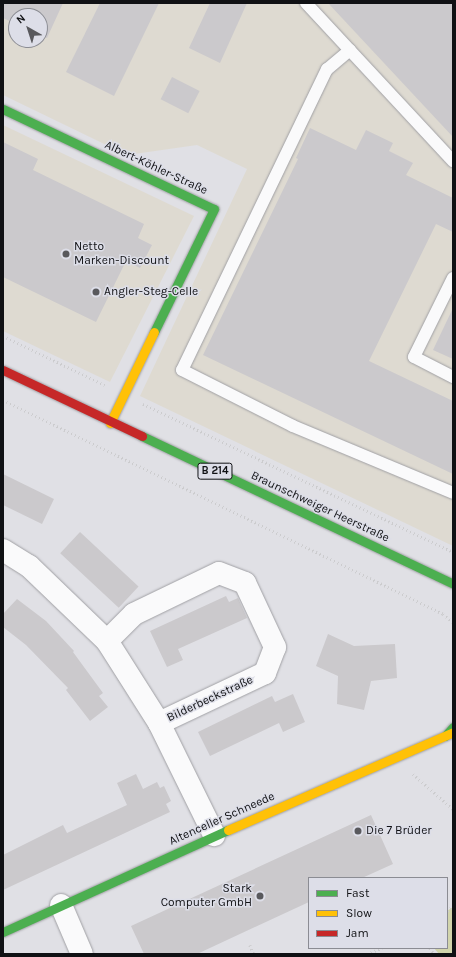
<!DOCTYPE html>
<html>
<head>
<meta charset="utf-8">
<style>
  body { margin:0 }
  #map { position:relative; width:456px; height:957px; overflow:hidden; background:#e0e0e5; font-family:Karla,sans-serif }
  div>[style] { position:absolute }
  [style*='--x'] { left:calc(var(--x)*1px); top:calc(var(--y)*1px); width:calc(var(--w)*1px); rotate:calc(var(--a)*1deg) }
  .industrial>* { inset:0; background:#dedad1 }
  .green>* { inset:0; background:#d1d4ac }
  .building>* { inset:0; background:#cbc9cc; transform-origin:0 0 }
  .path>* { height:2.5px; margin-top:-1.25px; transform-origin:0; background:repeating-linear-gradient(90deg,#ccccce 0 1px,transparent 0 4px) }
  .roads { filter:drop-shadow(0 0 1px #a0a0a4) drop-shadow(0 0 1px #a0a0a4) }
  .lane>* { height:12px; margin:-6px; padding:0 6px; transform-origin:6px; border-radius:6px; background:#fafafb }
  .street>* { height:22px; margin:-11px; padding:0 11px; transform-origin:11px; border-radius:11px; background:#fafafb }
  .fast>* { height:9px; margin:-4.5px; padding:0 4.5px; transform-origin:4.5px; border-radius:4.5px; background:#4caf50 }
  .slow>* { height:9px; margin:-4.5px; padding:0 4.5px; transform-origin:4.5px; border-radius:4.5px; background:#ffc107 }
  .jam>* { height:9px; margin:-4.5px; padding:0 4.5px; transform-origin:4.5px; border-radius:4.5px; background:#c62828 }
  .dots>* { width:11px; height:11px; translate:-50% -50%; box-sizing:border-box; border:2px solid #dddee8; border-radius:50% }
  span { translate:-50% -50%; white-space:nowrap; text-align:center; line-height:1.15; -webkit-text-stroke:3px #dddee8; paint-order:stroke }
  .shield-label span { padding:1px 3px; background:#dddee8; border:1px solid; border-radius:3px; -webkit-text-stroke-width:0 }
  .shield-label { font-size:11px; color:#101114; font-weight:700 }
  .street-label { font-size:12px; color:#101114 }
  .poi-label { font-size:12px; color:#101114 }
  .left { translate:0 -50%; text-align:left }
  .right { translate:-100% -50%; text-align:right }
  .frame { position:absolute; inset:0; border:4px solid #101114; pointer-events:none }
  .legend { position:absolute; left:308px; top:877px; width:140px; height:72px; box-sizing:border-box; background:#dddee8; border:1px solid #8b8c93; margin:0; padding:5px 7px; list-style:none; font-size:12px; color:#101114 }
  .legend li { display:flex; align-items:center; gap:8px; height:20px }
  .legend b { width:20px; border:1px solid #8b8c93 }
  .north { position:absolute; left:8px; top:8px; width:40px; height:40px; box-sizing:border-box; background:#dddee8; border:1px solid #8b8c93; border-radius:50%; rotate:321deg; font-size:11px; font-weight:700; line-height:16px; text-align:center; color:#101114 }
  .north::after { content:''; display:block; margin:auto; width:14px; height:18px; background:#59595d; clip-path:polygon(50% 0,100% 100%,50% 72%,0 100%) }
</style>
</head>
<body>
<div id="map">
  <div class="industrial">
    <i style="clip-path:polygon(evenodd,3px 3px,453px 3px,453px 546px,140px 396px,247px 169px,197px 145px,127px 155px,3px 95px,3px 3px,16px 16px,40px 16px,40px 40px,16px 40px,16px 16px)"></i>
    <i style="clip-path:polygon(3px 125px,194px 216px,110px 382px,3px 331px)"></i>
  </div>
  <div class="green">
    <i style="clip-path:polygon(453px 907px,453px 954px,439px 954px,434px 948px,447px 948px,447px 911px)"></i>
  </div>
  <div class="building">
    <i style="clip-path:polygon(3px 3px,63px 3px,47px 38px,40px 35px,40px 16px,16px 16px,16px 24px,3px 18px)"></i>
    <i style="clip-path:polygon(100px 3px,159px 3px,114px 96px,66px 72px)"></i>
    <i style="clip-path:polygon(210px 3px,247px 3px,220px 63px,189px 48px)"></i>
    <i style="clip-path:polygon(328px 3px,453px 3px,453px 137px)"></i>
    <i style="left:172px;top:77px;width:31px;height:25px;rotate:27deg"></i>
    <i style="clip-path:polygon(310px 128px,356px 150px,366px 130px,393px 143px,389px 151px,413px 163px,406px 175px,453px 198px,453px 232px,436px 224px,369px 361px,453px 401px,453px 474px,203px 355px,298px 159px,296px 158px)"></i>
    <i style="clip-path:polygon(3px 142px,38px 159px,33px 170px,144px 224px,138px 238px,152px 245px,140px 268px,126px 261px,96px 322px,3px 277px)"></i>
    <i style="clip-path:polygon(453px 308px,453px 359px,433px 350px)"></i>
    <i style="clip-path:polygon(3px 474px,54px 499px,42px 524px,3px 505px)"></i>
    <i style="left:80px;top:532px;width:80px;height:29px;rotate:43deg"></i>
    <i style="clip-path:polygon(226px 596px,229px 602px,238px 598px,247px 618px,178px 649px,183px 660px,167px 667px,150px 631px)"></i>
    <i style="clip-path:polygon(17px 599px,46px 621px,74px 651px,73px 652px,103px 693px,99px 696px,108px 707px,90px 721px,66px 690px,68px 688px,26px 645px,3px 627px,3px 614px)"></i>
    <i style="clip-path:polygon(328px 634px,354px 646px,395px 644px,397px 678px,371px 681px,364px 710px,337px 704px,338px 676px,316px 666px)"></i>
    <i style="clip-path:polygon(293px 694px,305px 722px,283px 732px,279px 723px,210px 756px,198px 732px,272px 696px,275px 702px)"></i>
    <i style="clip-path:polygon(136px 774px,143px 789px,157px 782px,160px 788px,164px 786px,171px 801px,166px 804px,170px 812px,3px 890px,3px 855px,63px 825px,67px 833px,127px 805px,117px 783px)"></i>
    <i style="clip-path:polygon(371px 815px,393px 864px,362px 878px,309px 878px,309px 902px,197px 954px,144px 954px,131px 926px)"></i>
  </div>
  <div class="path">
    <i style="--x:3;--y:336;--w:113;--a:25.7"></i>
    <i style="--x:3;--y:400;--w:489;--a:25.9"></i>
    <i style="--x:443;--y:614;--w:13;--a:39"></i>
    <i style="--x:143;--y:404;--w:344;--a:25.5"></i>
    <i style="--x:413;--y:774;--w:53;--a:41.2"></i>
    <i style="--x:447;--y:911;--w:8;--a:-40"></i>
    <i style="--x:250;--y:945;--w:10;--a:66"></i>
    <i style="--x:430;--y:948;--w:7;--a:56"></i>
    <i style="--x:367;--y:954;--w:16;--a:-22"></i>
  </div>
  <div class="roads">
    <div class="lane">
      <i style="--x:306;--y:3;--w:216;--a:47.1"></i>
      <i style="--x:350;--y:50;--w:30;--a:140"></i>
      <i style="--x:327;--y:69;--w:334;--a:115.7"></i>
      <i style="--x:182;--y:370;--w:124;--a:26.8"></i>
      <i style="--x:293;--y:426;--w:173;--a:22.7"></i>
      <i style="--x:453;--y:278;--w:88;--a:116.3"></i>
      <i style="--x:414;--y:357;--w:44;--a:27.1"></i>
    </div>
    <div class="street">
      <i style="--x:3;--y:550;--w:31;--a:32"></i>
      <i style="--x:29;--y:566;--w:108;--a:43.9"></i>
      <i style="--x:107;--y:641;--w:97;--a:57.6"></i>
      <i style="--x:159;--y:723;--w:125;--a:63.8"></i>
      <i style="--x:107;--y:641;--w:38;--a:-45"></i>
      <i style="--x:134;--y:614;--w:94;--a:-25.8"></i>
      <i style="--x:219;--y:573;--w:28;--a:21"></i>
      <i style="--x:245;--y:583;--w:71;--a:64.9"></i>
      <i style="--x:275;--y:647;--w:28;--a:111"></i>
      <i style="--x:265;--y:673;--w:117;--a:154.7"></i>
      <i style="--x:61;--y:905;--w:53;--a:66.8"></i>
    </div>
    <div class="fast">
      <i style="--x:3;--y:109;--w:233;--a:25.4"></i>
      <i style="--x:214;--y:209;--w:137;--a:116"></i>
      <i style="--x:142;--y:436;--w:344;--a:25.4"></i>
      <i style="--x:445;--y:736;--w:12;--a:-48"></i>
      <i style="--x:3;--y:932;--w:247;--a:-24.4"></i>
    </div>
    <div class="slow">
      <i style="--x:110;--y:423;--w:101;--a:-64.2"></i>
      <i style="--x:228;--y:830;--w:245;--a:-23.5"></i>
    </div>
    <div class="jam">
      <i style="--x:3;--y:370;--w:154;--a:25.4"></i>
    </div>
  </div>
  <div class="dots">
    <i style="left:66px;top:254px;background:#59595d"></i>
    <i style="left:96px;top:292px;background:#59595d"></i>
    <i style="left:358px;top:831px;background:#59595d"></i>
    <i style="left:260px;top:896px;background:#59595d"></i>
  </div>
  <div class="shield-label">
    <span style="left:215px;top:471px">B 214</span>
  </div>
  <div class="street-label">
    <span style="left:156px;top:168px;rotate:25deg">Albert-Köhler-Straße</span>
    <span style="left:320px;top:507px;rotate:25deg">Braunschweiger Heerstraße</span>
    <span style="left:210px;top:699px;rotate:-25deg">Bilderbeckstraße</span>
    <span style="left:222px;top:819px;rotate:-24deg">Altenceller Schneede</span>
  </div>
  <div class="poi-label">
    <span class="left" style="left:74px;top:254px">Netto<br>Marken-Discount</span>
    <span class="left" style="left:104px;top:292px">Angler-Steg-Celle</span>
    <span class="left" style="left:366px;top:831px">Die 7 Brüder</span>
    <span class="right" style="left:252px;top:896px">Stark<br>Computer GmbH</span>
  </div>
  <div class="frame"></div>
  <ul class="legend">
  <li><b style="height:5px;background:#4caf50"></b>Fast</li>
  <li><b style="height:5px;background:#ffc107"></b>Slow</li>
  <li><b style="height:5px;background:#c62828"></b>Jam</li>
  </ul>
  <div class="north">N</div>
</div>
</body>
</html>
